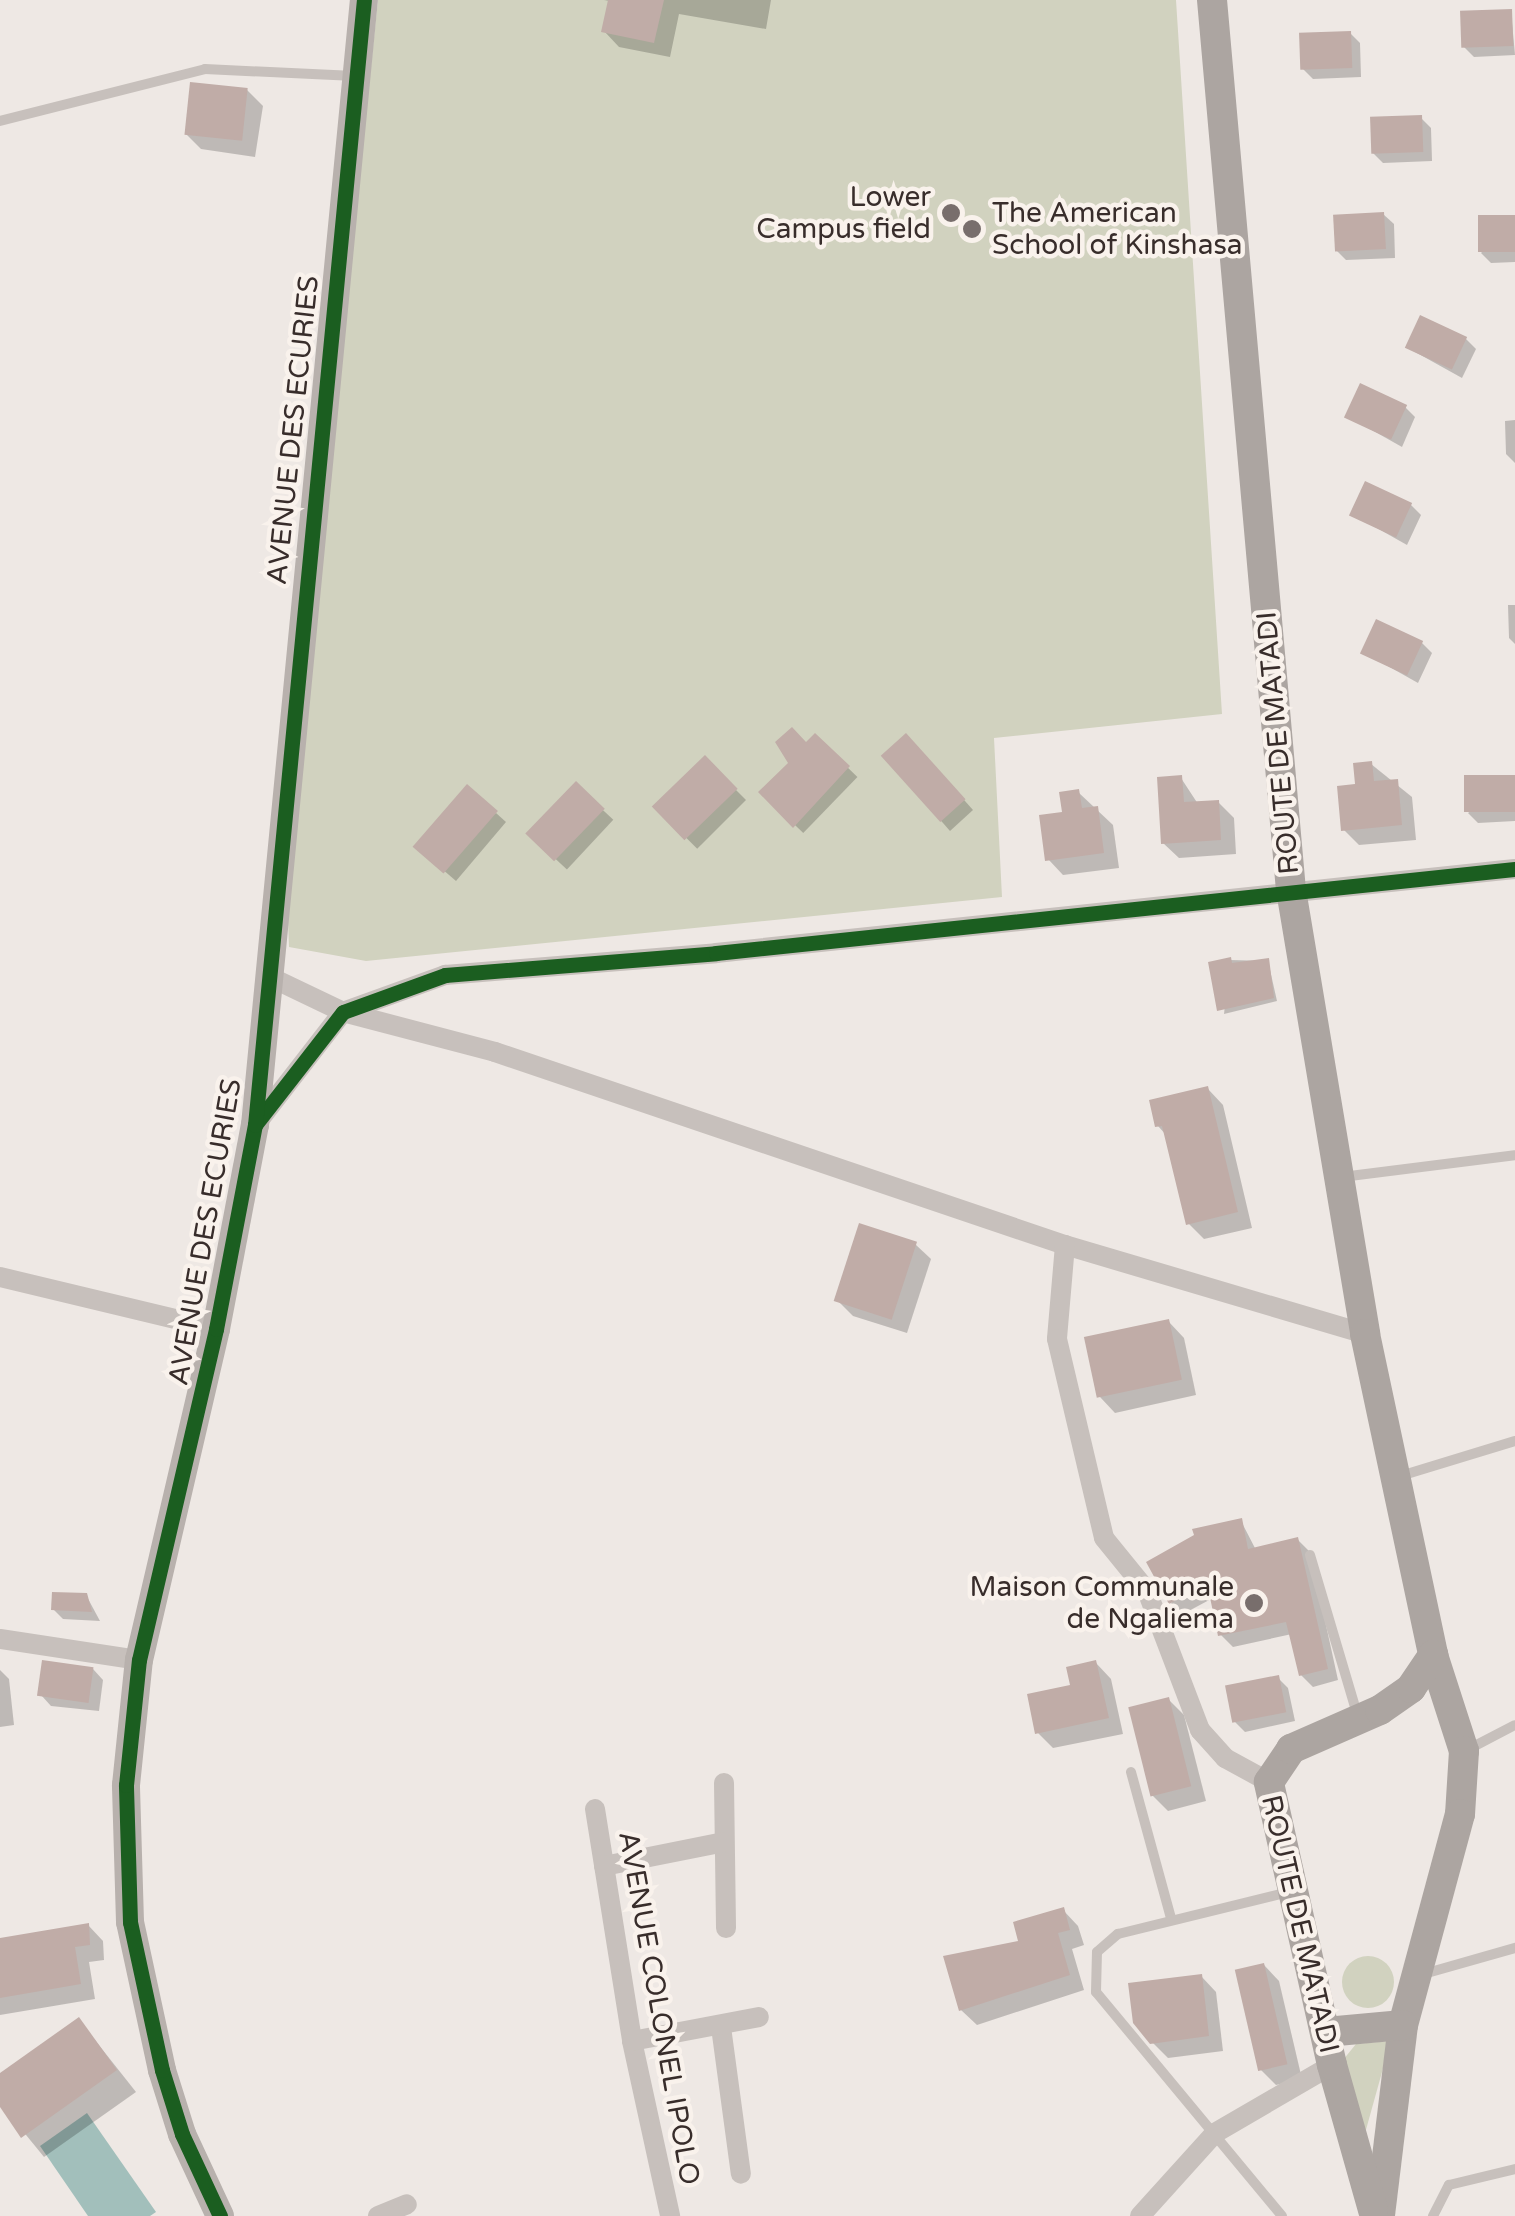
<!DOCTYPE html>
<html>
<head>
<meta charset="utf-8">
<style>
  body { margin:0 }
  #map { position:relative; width:1515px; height:2216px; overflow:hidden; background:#eee8e4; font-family:"Varela Round",sans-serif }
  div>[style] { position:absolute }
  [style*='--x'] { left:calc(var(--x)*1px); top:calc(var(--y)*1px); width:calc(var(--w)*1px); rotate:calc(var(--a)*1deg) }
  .green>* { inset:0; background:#d1d2bf }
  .round { border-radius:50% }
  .water>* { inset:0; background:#a2bfbb }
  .shadow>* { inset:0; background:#0003; transform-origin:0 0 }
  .building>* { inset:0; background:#c0aca7; transform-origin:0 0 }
  .lane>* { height:10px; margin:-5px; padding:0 5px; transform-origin:5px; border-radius:5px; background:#c7c0bc }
  .street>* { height:20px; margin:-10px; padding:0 10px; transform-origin:10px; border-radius:10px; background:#c7c0bc }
  .secondary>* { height:28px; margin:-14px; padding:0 14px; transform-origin:14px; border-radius:14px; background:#b8b1ad }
  .primary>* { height:30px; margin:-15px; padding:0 15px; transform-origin:15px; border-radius:15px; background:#aca5a1 }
  .cycleway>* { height:15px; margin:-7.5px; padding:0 7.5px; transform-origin:7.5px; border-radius:7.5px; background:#1b5e20 }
  .dots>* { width:28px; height:28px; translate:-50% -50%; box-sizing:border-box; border:5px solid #f9f2ec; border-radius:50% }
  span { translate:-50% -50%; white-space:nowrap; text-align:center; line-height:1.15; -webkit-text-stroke:9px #f9f2ec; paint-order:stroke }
  .poi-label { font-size:28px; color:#382d2b }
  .right { translate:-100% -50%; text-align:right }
  .left { translate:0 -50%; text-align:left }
  .street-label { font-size:28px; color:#382d2b }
</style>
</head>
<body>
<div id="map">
  <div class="green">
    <i style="clip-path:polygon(378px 0,1176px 0,1222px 714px,994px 738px,1002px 897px,366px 961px,289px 947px,286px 870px)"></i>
    <i class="round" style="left:1342px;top:1956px;width:52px;height:52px"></i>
    <i style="clip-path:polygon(1389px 2041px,1389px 2047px,1362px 2144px,1343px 2060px,1356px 2044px)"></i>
  </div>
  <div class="water">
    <i style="clip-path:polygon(87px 2113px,156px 2212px,150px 2216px,88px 2216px,40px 2146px)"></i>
  </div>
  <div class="shadow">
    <i style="clip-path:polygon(604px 0,771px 0,766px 29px,679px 14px,670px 57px,619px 47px,604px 31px,610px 1px)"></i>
    <i style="clip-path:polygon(1511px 11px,1515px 55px,1474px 57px,1464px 47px)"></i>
    <i style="clip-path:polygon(1350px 33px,1360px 43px,1361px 77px,1313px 79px,1303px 69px)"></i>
    <i style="clip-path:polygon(247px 90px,263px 106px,255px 157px,201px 149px,185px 133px)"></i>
    <i style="clip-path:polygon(1421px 118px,1431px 128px,1432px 161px,1383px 163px,1373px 153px)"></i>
    <i style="clip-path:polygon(1383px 214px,1394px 224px,1395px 258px,1346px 260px,1336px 250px)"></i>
    <i style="clip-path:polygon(1515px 218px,1515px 262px,1491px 263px,1481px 253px)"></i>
    <i style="clip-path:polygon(1466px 339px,1476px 349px,1462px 378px,1408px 348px)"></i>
    <i style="clip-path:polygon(1405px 407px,1415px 417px,1402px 447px,1347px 416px)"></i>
    <i style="clip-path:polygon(1515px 420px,1515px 463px,1506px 454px,1505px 421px)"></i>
    <i style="clip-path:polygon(1411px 505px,1421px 515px,1407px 545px,1352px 514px)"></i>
    <i style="clip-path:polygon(1508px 605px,1515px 605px,1515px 644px,1509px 638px)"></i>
    <i style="clip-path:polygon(1422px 643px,1432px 653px,1418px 683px,1363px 652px)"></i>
    <i style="left:815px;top:736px;width:59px;height:78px;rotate:44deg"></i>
    <i style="clip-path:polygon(916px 746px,973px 810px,950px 831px,885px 757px)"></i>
    <i style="left:705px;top:759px;width:58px;height:69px;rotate:45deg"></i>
    <i style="clip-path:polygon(1371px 764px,1412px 797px,1416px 840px,1359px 845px,1344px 830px)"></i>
    <i style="clip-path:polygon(1515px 777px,1515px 821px,1478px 823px,1468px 813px)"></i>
    <i style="clip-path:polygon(1181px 778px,1198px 804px,1218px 802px,1234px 818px,1236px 854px,1179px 858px,1163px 843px)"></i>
    <i style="left:576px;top:785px;width:51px;height:68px;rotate:43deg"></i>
    <i style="clip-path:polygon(1078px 792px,1113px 825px,1119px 868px,1063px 875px,1048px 859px)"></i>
    <i style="clip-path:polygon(496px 813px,506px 822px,456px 881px,427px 856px)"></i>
    <i style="clip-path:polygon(1230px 960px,1268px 961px,1277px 1001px,1224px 1014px)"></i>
    <i style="clip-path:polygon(1208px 1089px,1223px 1105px,1252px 1228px,1204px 1239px,1188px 1223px,1167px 1136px,1158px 1126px)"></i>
    <i style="clip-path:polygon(915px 1244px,931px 1259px,907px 1333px,853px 1316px,837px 1300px)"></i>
    <i style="clip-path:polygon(1169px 1322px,1184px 1338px,1196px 1395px,1115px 1413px,1100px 1397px)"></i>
    <i style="clip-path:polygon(1241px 1521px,1256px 1550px,1298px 1540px,1310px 1552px,1338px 1680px,1313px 1687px,1301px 1675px,1292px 1634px,1233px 1647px,1221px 1635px,1213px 1598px,1183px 1614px,1171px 1603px)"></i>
    <i style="clip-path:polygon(86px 1595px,100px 1621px,63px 1619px,53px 1609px)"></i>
    <i style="clip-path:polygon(1096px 1663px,1111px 1679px,1123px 1734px,1053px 1748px,1038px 1733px)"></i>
    <i style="clip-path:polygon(93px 1669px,103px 1680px,99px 1711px,51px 1706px,41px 1695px)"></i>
    <i style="clip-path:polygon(0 1670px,9px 1679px,14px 1725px,0 1727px)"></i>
    <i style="clip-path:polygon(1278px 1678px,1288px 1688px,1295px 1721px,1245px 1732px,1235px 1722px)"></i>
    <i style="clip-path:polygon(1169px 1700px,1184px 1715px,1206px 1801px,1168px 1811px,1152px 1795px)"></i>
    <i style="clip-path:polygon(1063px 1910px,1078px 1926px,1084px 1945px,1072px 1949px,1084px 1990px,977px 2025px,961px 2010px,1022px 1943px)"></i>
    <i style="clip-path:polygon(88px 1925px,103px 1941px,104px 1960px,89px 1962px,95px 1999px,0 2015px,0 1940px)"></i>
    <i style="clip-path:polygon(1264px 1965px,1279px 1981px,1302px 2079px,1276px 2085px,1261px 2070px)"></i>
    <i style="clip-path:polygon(1201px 1976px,1216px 1992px,1223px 2051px,1168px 2058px,1152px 2042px)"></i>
    <i style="clip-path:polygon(79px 2020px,136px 2092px,44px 2157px,0 2103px,0 2076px)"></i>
  </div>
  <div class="building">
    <i style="clip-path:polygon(608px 0,664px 0,654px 43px,601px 32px)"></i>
    <i style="left:1512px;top:9px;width:37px;height:52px;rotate:88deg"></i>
    <i style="left:1351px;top:31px;width:37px;height:52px;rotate:88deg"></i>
    <i style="left:190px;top:82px;width:58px;height:53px;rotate:6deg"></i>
    <i style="left:1422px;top:115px;width:37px;height:52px;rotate:88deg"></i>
    <i style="left:1384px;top:212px;width:37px;height:51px;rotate:87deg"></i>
    <i style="left:1515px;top:215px;width:37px;height:37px;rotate:90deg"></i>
    <i style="left:1420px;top:315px;width:52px;height:36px;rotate:25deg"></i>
    <i style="left:1360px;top:383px;width:52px;height:38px;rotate:25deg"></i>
    <i style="left:1365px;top:481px;width:52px;height:38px;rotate:25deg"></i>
    <i style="left:1376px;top:619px;width:52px;height:38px;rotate:25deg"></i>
    <i style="clip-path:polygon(792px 727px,806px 742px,815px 733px,850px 766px,793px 828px,758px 792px,788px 763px,775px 742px)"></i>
    <i style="left:906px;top:733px;width:89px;height:34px;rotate:48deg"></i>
    <i style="left:705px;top:755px;width:47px;height:74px;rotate:46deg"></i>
    <i style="clip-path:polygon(1372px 761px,1374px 781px,1398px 779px,1402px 825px,1341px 831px,1337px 786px,1355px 784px,1353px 763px)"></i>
    <i style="clip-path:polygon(1182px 775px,1184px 802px,1219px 800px,1221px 840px,1161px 844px,1157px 777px)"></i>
    <i style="left:1515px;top:775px;width:37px;height:51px;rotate:90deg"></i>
    <i style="left:576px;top:781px;width:40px;height:73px;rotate:44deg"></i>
    <i style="left:467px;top:784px;width:41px;height:83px;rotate:41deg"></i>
    <i style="clip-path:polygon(1079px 789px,1082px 808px,1098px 806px,1104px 853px,1045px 861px,1039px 815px,1062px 812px,1059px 792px)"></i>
    <i style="clip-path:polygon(1231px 957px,1232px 963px,1269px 958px,1274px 998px,1217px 1011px,1208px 962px)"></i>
    <i style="clip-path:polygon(1208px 1086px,1238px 1212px,1186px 1225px,1162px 1126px,1155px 1127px,1149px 1100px)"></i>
    <i style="left:859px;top:1223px;width:61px;height:82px;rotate:18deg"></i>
    <i style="left:1169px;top:1319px;width:62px;height:87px;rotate:78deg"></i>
    <i style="clip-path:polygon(1242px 1518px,1248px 1549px,1298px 1537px,1328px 1669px,1299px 1676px,1286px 1622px,1218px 1636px,1207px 1583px,1169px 1604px,1146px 1562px,1194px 1535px,1192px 1529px)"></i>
    <i style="clip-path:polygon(52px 1592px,87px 1593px,92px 1612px,51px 1610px)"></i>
    <i style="left:42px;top:1660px;width:52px;height:36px;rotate:8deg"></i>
    <i style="clip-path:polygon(1096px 1660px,1109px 1718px,1035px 1734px,1027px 1694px,1070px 1685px,1066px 1667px)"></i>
    <i style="left:1279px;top:1675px;width:38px;height:55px;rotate:79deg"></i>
    <i style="left:1169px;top:1697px;width:92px;height:42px;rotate:76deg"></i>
    <i style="clip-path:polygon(1064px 1907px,1070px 1930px,1058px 1933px,1070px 1975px,959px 2011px,943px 1956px,1018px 1941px,1013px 1922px)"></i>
    <i style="clip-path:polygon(89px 1923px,90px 1945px,75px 1947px,81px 1984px,0 1998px,0 1938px)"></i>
    <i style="left:1264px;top:1963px;width:104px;height:30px;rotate:77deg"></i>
    <i style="clip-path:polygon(1202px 1974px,1209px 2036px,1150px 2044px,1133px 2023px,1128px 1983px)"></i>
    <i style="clip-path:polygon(79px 2017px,117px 2070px,21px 2138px,0 2107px,0 2073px)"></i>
  </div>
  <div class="lane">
    <i style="--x:0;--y:121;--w:211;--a:-14.2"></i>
    <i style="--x:205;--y:69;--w:150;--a:2.7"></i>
    <i style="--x:1342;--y:1177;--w:174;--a:-7.2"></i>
    <i style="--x:1397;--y:1477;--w:123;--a:-17"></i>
    <i style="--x:1310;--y:1555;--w:169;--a:73.5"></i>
    <i style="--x:1465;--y:1751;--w:56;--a:-27.5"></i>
    <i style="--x:1131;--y:1772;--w:151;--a:74.7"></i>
    <i style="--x:1420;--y:1975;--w:99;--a:-15.9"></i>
    <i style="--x:1282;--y:2216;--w:291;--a:-129.7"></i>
    <i style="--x:1096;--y:1992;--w:40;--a:-88.6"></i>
    <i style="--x:1097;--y:1952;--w:28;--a:-41"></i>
    <i style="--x:1118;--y:1934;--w:176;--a:-13.8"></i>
    <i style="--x:1433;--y:2216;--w:35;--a:-63"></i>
    <i style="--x:1449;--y:2185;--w:68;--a:-13.6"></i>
  </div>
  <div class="street">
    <i style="--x:268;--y:976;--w:83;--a:25.6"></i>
    <i style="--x:343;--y:1012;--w:157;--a:14.7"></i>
    <i style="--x:495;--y:1052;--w:602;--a:18.71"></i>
    <i style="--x:1065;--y:1245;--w:313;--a:16.5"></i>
    <i style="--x:256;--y:1124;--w:142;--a:-52.2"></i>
    <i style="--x:343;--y:1012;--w:109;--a:-19.9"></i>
    <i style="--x:445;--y:975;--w:272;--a:-4.6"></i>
    <i style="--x:716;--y:953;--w:803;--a:-6"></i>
    <i style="--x:1065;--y:1245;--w:94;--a:94.9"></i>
    <i style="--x:1057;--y:1339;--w:204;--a:76.7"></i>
    <i style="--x:1104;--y:1538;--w:68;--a:50.9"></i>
    <i style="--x:1147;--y:1591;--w:149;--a:69.1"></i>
    <i style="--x:1200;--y:1730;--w:38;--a:48"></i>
    <i style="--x:1225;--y:1758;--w:50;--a:28.6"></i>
    <i style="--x:0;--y:1277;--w:222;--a:13.5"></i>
    <i style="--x:0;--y:1639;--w:141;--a:8.6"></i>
    <i style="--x:724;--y:1783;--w:145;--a:89.2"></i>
    <i style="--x:595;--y:1809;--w:235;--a:80.9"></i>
    <i style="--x:632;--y:2041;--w:179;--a:77.7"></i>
    <i style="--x:604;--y:1866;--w:122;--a:-11.3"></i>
    <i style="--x:721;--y:2027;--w:148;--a:82.3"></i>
    <i style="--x:632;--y:2041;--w:129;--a:-10.7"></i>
    <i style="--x:378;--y:2216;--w:31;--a:-22"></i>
    <i style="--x:1140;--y:2216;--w:112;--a:-47.9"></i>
    <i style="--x:1215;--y:2133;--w:135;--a:-30.2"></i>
  </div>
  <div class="secondary">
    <i style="--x:220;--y:2216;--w:90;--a:-114.9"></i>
    <i style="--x:182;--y:2134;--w:67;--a:-107.4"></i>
    <i style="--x:162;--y:2070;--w:151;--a:-102.2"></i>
    <i style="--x:130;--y:1922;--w:137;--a:-91.7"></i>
    <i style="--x:126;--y:1785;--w:126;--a:-84.1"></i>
    <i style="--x:139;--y:1660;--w:340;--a:-76.9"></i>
    <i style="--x:216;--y:1329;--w:208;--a:-79.2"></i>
    <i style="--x:255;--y:1125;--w:1130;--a:-84.47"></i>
  </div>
  <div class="primary">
    <i style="--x:1212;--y:0;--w:893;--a:84.93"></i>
    <i style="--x:1291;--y:890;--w:450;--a:80.5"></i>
    <i style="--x:1365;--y:1334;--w:328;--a:78"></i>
    <i style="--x:1433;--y:1655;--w:101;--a:72.1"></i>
    <i style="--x:1464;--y:1751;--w:63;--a:93.6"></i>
    <i style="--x:1460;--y:1814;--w:219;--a:105.1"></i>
    <i style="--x:1403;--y:2025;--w:192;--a:96.9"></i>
    <i style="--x:1326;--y:2032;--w:77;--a:-5.2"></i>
    <i style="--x:1373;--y:2210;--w:151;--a:-105.8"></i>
    <i style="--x:1332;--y:2065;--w:290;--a:-102.6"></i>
    <i style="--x:1269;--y:1782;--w:40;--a:-56"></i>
    <i style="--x:1291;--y:1749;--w:97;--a:-23.7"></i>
    <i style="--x:1380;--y:1710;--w:38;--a:-35"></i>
    <i style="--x:1411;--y:1688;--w:40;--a:-56"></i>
  </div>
  <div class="cycleway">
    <i style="--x:255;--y:1125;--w:143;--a:-52.1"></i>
    <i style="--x:343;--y:1012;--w:109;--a:-19.9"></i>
    <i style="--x:445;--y:975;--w:272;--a:-4.6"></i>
    <i style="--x:716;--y:953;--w:803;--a:-6"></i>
    <i style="--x:220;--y:2216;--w:90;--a:-114.9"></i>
    <i style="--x:182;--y:2134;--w:67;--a:-107.4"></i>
    <i style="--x:162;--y:2070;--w:151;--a:-102.2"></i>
    <i style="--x:130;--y:1922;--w:137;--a:-91.7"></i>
    <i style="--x:126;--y:1785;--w:126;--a:-84.1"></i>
    <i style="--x:139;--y:1660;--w:340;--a:-76.9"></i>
    <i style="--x:216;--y:1329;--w:208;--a:-79.2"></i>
    <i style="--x:255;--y:1125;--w:1130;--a:-84.47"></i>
  </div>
  <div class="dots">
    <i style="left:951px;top:213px;background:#786e6c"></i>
    <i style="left:972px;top:229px;background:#786e6c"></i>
    <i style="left:1254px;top:1603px;background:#786e6c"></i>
  </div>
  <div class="poi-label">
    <span class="right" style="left:931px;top:213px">Lower<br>Campus field</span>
    <span class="left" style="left:992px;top:229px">The American<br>School of Kinshasa</span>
    <span class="right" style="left:1234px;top:1603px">Maison Communale<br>de Ngaliema</span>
  </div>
  <div class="street-label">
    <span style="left:293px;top:430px;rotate:-84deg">AVENUE DES ECURIES</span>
    <span style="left:1278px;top:743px;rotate:-95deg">ROUTE DE MATADI</span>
    <span style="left:205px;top:1232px;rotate:-80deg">AVENUE DES ECURIES</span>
    <span style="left:1300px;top:1924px;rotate:77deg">ROUTE DE MATADI</span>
    <span style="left:659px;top:2008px;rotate:80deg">AVENUE COLONEL IPOLO</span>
  </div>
</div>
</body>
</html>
